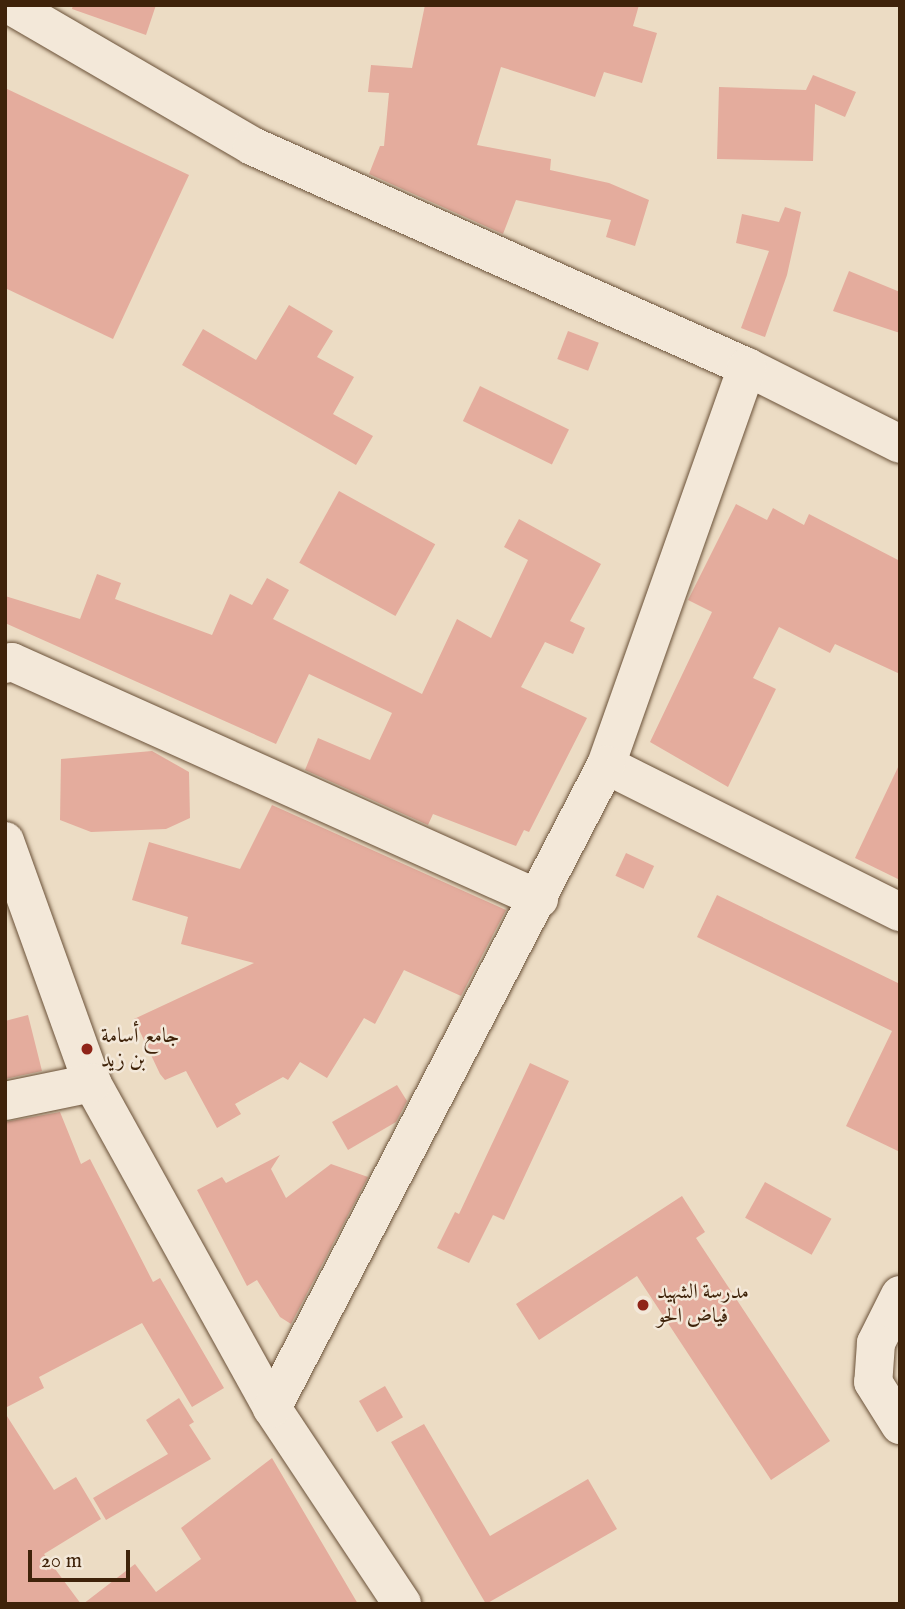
<!DOCTYPE html>
<html>
<head>
<meta charset="utf-8">
<style>
  body { margin:0 }
  #map { position:relative; width:905px; height:1609px; overflow:hidden; background:#ecdcc4; font-family:"IM FELL English",Amiri,serif }
  div>[style] { position:absolute }
  [style*='--x'] { left:calc(var(--x)*1px); top:calc(var(--y)*1px); width:calc(var(--w)*1px); rotate:calc(var(--a)*1deg) }
  .building>* { inset:0; background:#e4ac9d; transform-origin:0 0 }
  .roads { filter:drop-shadow(0 0 2px #6a5138) drop-shadow(0 0 2px #6a5138) }
  .minor>* { height:38px; margin:-19px; padding:0 19px; transform-origin:19px; border-radius:19px; background:#f3e8d9 }
  .dots>* { width:19px; height:19px; translate:-50% -50%; box-sizing:border-box; border:4px solid #f3e8d9; border-radius:50% }
  span { translate:-50% -50%; white-space:nowrap; text-align:center; line-height:1.15; -webkit-text-stroke:5px #f3e8d9; paint-order:stroke }
  .poi-label { font-size:21px; color:#3f230a }
  .left { translate:0 -50%; text-align:left }
  .frame { position:absolute; inset:0; border:7px solid #3f230a; pointer-events:none }
  .scale { position:absolute; left:28px; top:1550px; width:102px; height:32px; box-sizing:border-box; border:4px solid #3f230a; border-top:0; padding-left:9px; font-size:21px; line-height:24px; white-space:nowrap; color:#3f230a; -webkit-text-stroke:5px #f3e8d9; paint-order:stroke }
</style>
</head>
<body>
<div id="map">
  <div class="building">
    <i style="clip-path:polygon(73px 5px,156px 5px,146px 35px,72px 9px)"></i>
    <i style="clip-path:polygon(425px 5px,639px 5px,633px 26px,657px 33px,642px 83px,604px 72px,595px 97px,501px 67px,477px 145px,551px 159px,550px 170px,609px 183px,649px 200px,635px 246px,606px 237px,611px 220px,516px 200px,503px 234px,369px 174px,380px 146px,384px 146px,389px 93px,368px 92px,371px 65px,412px 68px)"></i>
    <i style="clip-path:polygon(813px 75px,856px 92px,845px 117px,815px 104px,813px 161px,717px 159px,719px 87px,806px 90px)"></i>
    <i style="clip-path:polygon(5px 88px,189px 175px,113px 339px,5px 288px)"></i>
    <i style="clip-path:polygon(785px 207px,801px 212px,787px 275px,765px 337px,741px 328px,769px 251px,736px 243px,742px 214px,779px 222px)"></i>
    <i style="clip-path:polygon(849px 271px,900px 292px,900px 333px,833px 311px)"></i>
    <i style="clip-path:polygon(289px 305px,333px 331px,317px 357px,354px 377px,333px 414px,373px 436px,356px 465px,182px 365px,203px 329px,256px 360px)"></i>
    <i style="left:568px;top:331px;width:33px;height:30px;rotate:21deg"></i>
    <i style="left:480px;top:386px;width:99px;height:39px;rotate:26deg"></i>
    <i style="left:339px;top:491px;width:110px;height:82px;rotate:29deg"></i>
    <i style="clip-path:polygon(736px 504px,767px 520px,773px 508px,804px 525px,809px 514px,900px 561px,900px 674px,835px 644px,830px 653px,779px 627px,753px 678px,776px 689px,728px 787px,650px 742px,712px 612px,688px 600px)"></i>
    <i style="clip-path:polygon(519px 519px,601px 564px,570px 621px,585px 628px,573px 654px,545px 642px,521px 687px,587px 718px,529px 832px,524px 830px,516px 846px,433px 814px,428px 825px,305px 770px,318px 738px,370px 760px,392px 713px,309px 674px,276px 744px,5px 623px,5px 596px,80px 619px,97px 574px,121px 583px,115px 599px,212px 635px,230px 594px,252px 605px,267px 578px,289px 590px,273px 619px,422px 694px,457px 619px,491px 638px,528px 560px,504px 547px)"></i>
    <i style="clip-path:polygon(152px 751px,189px 772px,190px 818px,166px 829px,91px 832px,60px 820px,61px 759px)"></i>
    <i style="clip-path:polygon(900px 763px,900px 880px,855px 858px)"></i>
    <i style="clip-path:polygon(272px 805px,506px 910px,461px 996px,404px 970px,375px 1024px,364px 1018px,327px 1078px,300px 1062px,288px 1080px,283px 1077px,235px 1104px,241px 1114px,217px 1128px,186px 1071px,165px 1080px,160px 1074px,134px 1019px,254px 963px,181px 944px,188px 917px,132px 900px,149px 842px,240px 869px)"></i>
    <i style="left:626px;top:853px;width:31px;height:25px;rotate:25deg"></i>
    <i style="clip-path:polygon(717px 895px,900px 984px,900px 1152px,846px 1126px,892px 1031px,697px 937px)"></i>
    <i style="clip-path:polygon(28px 1015px,42px 1071px,5px 1079px,5px 1021px)"></i>
    <i style="clip-path:polygon(530px 1063px,569px 1081px,504px 1220px,493px 1215px,469px 1263px,437px 1248px,455px 1212px,459px 1214px)"></i>
    <i style="clip-path:polygon(397px 1085px,407px 1101px,396px 1122px,348px 1150px,332px 1122px)"></i>
    <i style="clip-path:polygon(60px 1112px,81px 1164px,90px 1159px,153px 1282px,160px 1278px,224px 1388px,192px 1407px,142px 1323px,39px 1377px,44px 1388px,5px 1408px,5px 1122px)"></i>
    <i style="clip-path:polygon(280px 1155px,271px 1169px,286px 1198px,331px 1164px,368px 1177px,291px 1324px,280px 1317px,257px 1280px,247px 1286px,197px 1190px,222px 1177px,226px 1183px)"></i>
    <i style="left:765px;top:1182px;width:76px;height:41px;rotate:29deg"></i>
    <i style="clip-path:polygon(682px 1196px,705px 1232px,696px 1238px,830px 1441px,771px 1480px,637px 1276px,539px 1340px,516px 1304px)"></i>
    <i style="left:385px;top:1386px;width:36px;height:30px;rotate:60deg"></i>
    <i style="clip-path:polygon(179px 1398px,194px 1422px,189px 1425px,211px 1459px,106px 1520px,93px 1498px,168px 1454px,146px 1420px)"></i>
    <i style="clip-path:polygon(5px 1413px,54px 1490px,76px 1477px,101px 1519px,44px 1554px,81px 1604px,5px 1604px)"></i>
    <i style="clip-path:polygon(424px 1424px,490px 1536px,588px 1479px,617px 1529px,486px 1604px,391px 1442px)"></i>
    <i style="clip-path:polygon(272px 1458px,358px 1604px,83px 1604px,135px 1564px,156px 1592px,201px 1559px,181px 1528px)"></i>
  </div>
  <div class="roads">
    <div class="minor">
      <i style="--x:10;--y:5;--w:280;--a:30.2"></i>
      <i style="--x:252;--y:146;--w:542;--a:24.06"></i>
      <i style="--x:747;--y:367;--w:171;--a:26.7"></i>
      <i style="--x:747;--y:367;--w:422;--a:109.5"></i>
      <i style="--x:606;--y:765;--w:329;--a:26.6"></i>
      <i style="--x:5;--y:664;--w:7;--a:-16"></i>
      <i style="--x:12;--y:662;--w:578;--a:24.21"></i>
      <i style="--x:5;--y:841;--w:257;--a:70.2"></i>
      <i style="--x:92;--y:1083;--w:372;--a:61"></i>
      <i style="--x:272;--y:1408;--w:235;--a:56.4"></i>
      <i style="--x:5;--y:1101;--w:89;--a:-11.7"></i>
      <i style="--x:900;--y:1295;--w:54;--a:116.6"></i>
      <i style="--x:876;--y:1343;--w:39;--a:94"></i>
      <i style="--x:873;--y:1382;--w:51;--a:57.9"></i>
      <i style="--x:272;--y:1408;--w:725;--a:-62.55"></i>
    </div>
  </div>
  <div class="dots">
    <i style="left:87px;top:1049px;background:#8f2418"></i>
    <i style="left:643px;top:1305px;background:#8f2418"></i>
  </div>
  <div class="poi-label">
    <span class="left" style="left:101px;top:1049px">جامع أسامة<br>بن زيد</span>
    <span class="left" style="left:657px;top:1305px">مدرسة الشهيد<br>فياض الحو</span>
  </div>
  <div class="frame"></div>
  <div class="scale">20 m</div>
</div>
</body>
</html>
